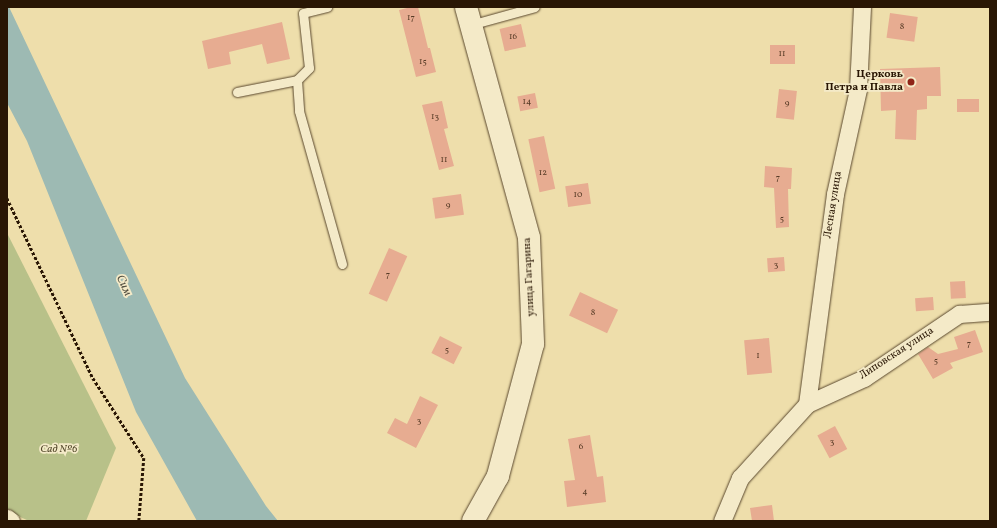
<!DOCTYPE html>
<html>
<head>
<meta charset="utf-8">
<style>
  body { margin:0 }
  #map { position:relative; width:997px; height:528px; overflow:hidden; background:#eedeab; font-family:Vollkorn,serif }
  div>[style] { position:absolute }
  [style*='--x'] { left:calc(var(--x)*1px); top:calc(var(--y)*1px); width:calc(var(--w)*1px); rotate:calc(var(--a)*1deg) }
  .green>* { inset:0; background:#b8c189 }
  .water>* { inset:0; background:#9dbab3 }
  .building>* { inset:0; background:#e7ac91; transform-origin:0 0 }
  .path>* { height:2.5px; margin-top:-1.25px; transform-origin:0; background:repeating-linear-gradient(90deg,#291604 0 3px,transparent 0 5px) }
  .roads { filter:drop-shadow(0 0 1px #5a482e) drop-shadow(0 0 1px #5a482e) }
  .lane>* { height:9px; margin:-4.5px; padding:0 4.5px; transform-origin:4.5px; border-radius:4.5px; background:#f4eac8 }
  .street>* { height:17px; margin:-8.5px; padding:0 8.5px; transform-origin:8.5px; border-radius:8.5px; background:#f4eac8 }
  .secondary>* { height:22px; margin:-11px; padding:0 11px; transform-origin:11px; border-radius:11px; background:#f4eac8 }
  .dots>* { width:11px; height:11px; translate:-50% -50%; box-sizing:border-box; border:2px solid #f4eac8; border-radius:50% }
  span { translate:-50% -50%; white-space:nowrap; text-align:center; line-height:1.15; -webkit-text-stroke:3.5px #f4eac8; paint-order:stroke }
  .number-label { font-size:9px; color:#583c27 }
  .number-label span { -webkit-text-stroke-width:0 }
  .poi-label { font-size:11px; color:#291604; font-weight:700 }
  .right { translate:-100% -50%; text-align:right }
  .street-label { font-size:11px; color:#291604 }
  .park-label { font-size:11px; color:#54492c; font-style:italic }
  .water-label { font-size:12px; color:#524f41; font-style:italic }
  .frame { position:absolute; inset:0; border:8px solid #291604; pointer-events:none }
</style>
</head>
<body>
<div id="map">
  <div class="green">
    <i style="clip-path:polygon(7px 233px,116px 448px,86px 521px,29px 521px,7px 511px)"></i>
  </div>
  <div class="water">
    <i style="clip-path:polygon(7px 7px,9px 7px,185px 378px,266px 506px,278px 521px,197px 521px,136px 412px,27px 141px,7px 103px)"></i>
  </div>
  <div class="building">
    <i style="clip-path:polygon(411px 7px,418px 7px,428px 48px,430px 48px,436px 72px,416px 77px,399px 10px)"></i>
    <i style="left:890px;top:13px;width:28px;height:25px;rotate:8deg"></i>
    <i style="clip-path:polygon(282px 22px,290px 59px,267px 64px,262px 44px,229px 52px,231px 64px,208px 69px,202px 41px)"></i>
    <i style="left:521px;top:24px;width:23px;height:22px;rotate:77deg"></i>
    <i style="left:770px;top:45px;width:25px;height:19px"></i>
    <i style="clip-path:polygon(940px 67px,941px 96px,927px 96px,927px 109px,917px 110px,916px 140px,895px 139px,896px 110px,881px 111px,880px 69px)"></i>
    <i style="left:779px;top:89px;width:18px;height:29px;rotate:6deg"></i>
    <i style="left:535px;top:93px;width:15px;height:18px;rotate:79deg"></i>
    <i style="left:957px;top:99px;width:22px;height:13px"></i>
    <i style="clip-path:polygon(442px 101px,448px 128px,444px 129px,454px 166px,439px 170px,422px 105px)"></i>
    <i style="left:544px;top:136px;width:54px;height:16px;rotate:78deg"></i>
    <i style="clip-path:polygon(765px 166px,792px 168px,791px 189px,788px 189px,789px 227px,776px 228px,774px 188px,764px 187px)"></i>
    <i style="left:588px;top:183px;width:21px;height:23px;rotate:82deg"></i>
    <i style="left:461px;top:194px;width:21px;height:29px;rotate:82deg"></i>
    <i style="left:389px;top:248px;width:20px;height:50px;rotate:24deg"></i>
    <i style="left:784px;top:257px;width:14px;height:17px;rotate:86deg"></i>
    <i style="left:965px;top:281px;width:17px;height:15px;rotate:87deg"></i>
    <i style="left:580px;top:292px;width:42px;height:26px;rotate:25deg"></i>
    <i style="left:933px;top:297px;width:13px;height:18px;rotate:86deg"></i>
    <i style="clip-path:polygon(975px 330px,983px 352px,950px 363px,953px 368px,933px 379px,918px 354px,928px 347px,938px 354px,958px 349px,954px 337px)"></i>
    <i style="left:440px;top:336px;width:25px;height:19px;rotate:27deg"></i>
    <i style="left:769px;top:338px;width:35px;height:25px;rotate:85deg"></i>
    <i style="clip-path:polygon(420px 396px,438px 405px,416px 448px,387px 433px,395px 418px,407px 424px)"></i>
    <i style="left:835px;top:426px;width:26px;height:20px;rotate:62deg"></i>
    <i style="clip-path:polygon(590px 435px,597px 477px,603px 476px,606px 502px,567px 507px,564px 481px,575px 480px,568px 439px)"></i>
    <i style="clip-path:polygon(772px 505px,774px 521px,752px 521px,750px 508px)"></i>
  </div>
  <div class="path">
    <i style="--x:7;--y:198;--w:199;--a:64.5"></i>
    <i style="--x:93;--y:378;--w:95;--a:57.5"></i>
    <i style="--x:144;--y:458;--w:63;--a:94.5"></i>
  </div>
  <div class="roads">
    <div class="lane">
      <i style="--x:470;--y:25;--w:67;--a:-15.5"></i>
      <i style="--x:297;--y:80;--w:31;--a:86"></i>
      <i style="--x:299;--y:111;--w:159;--a:74.3"></i>
      <i style="--x:237;--y:92;--w:61;--a:-11.3"></i>
      <i style="--x:297;--y:80;--w:17;--a:-45"></i>
      <i style="--x:309;--y:68;--w:55;--a:-96.2"></i>
      <i style="--x:303;--y:13;--w:25;--a:-14"></i>
    </div>
    <div class="street">
      <i style="--x:807;--y:404;--w:212;--a:-82.4"></i>
      <i style="--x:835;--y:194;--w:107;--a:-77.6"></i>
      <i style="--x:858;--y:89;--w:82;--a:-87.2"></i>
      <i style="--x:7;--y:518;--w:5;--a:37"></i>
      <i style="--x:722;--y:521;--w:47;--a:-67.3"></i>
      <i style="--x:740;--y:478;--w:100;--a:-47.8"></i>
      <i style="--x:807;--y:404;--w:63;--a:-24.5"></i>
      <i style="--x:864;--y:378;--w:115;--a:-34"></i>
      <i style="--x:959;--y:314;--w:31;--a:-4"></i>
    </div>
    <div class="secondary">
      <i style="--x:466;--y:7;--w:239;--a:74.7"></i>
      <i style="--x:529;--y:238;--w:106;--a:87.8"></i>
      <i style="--x:533;--y:344;--w:137;--a:104.9"></i>
      <i style="--x:498;--y:476;--w:51;--a:119.1"></i>
    </div>
  </div>
  <div class="dots">
    <i style="left:911px;top:82px;background:#8f2418"></i>
  </div>
  <div class="number-label">
    <span style="left:411px;top:18px">17</span>
    <span style="left:902px;top:27px">8</span>
    <span style="left:513px;top:37px">16</span>
    <span style="left:782px;top:54px">11</span>
    <span style="left:423px;top:62px">15</span>
    <span style="left:527px;top:102px">14</span>
    <span style="left:787px;top:104px">9</span>
    <span style="left:435px;top:117px">13</span>
    <span style="left:444px;top:160px">11</span>
    <span style="left:543px;top:173px">12</span>
    <span style="left:778px;top:178px">7</span>
    <span style="left:578px;top:195px">10</span>
    <span style="left:448px;top:206px">9</span>
    <span style="left:782px;top:219px">5</span>
    <span style="left:776px;top:265px">3</span>
    <span style="left:388px;top:275px">7</span>
    <span style="left:593px;top:313px">8</span>
    <span style="left:969px;top:344px">7</span>
    <span style="left:447px;top:350px">5</span>
    <span style="left:758px;top:356px">1</span>
    <span style="left:936px;top:361px">5</span>
    <span style="left:419px;top:421px">3</span>
    <span style="left:832px;top:442px">3</span>
    <span style="left:581px;top:447px">6</span>
    <span style="left:585px;top:492px">4</span>
  </div>
  <div class="poi-label">
    <span class="right" style="left:903px;top:82px">Церковь<br>Петра и Павла</span>
  </div>
  <div class="street-label">
    <span style="left:834px;top:205px;rotate:-81deg">Лесная улица</span>
    <span style="left:530px;top:277px;rotate:-93deg">улица Гагарина</span>
    <span style="left:897px;top:354px;rotate:-33deg">Липовская улица</span>
  </div>
  <div class="park-label">
    <span style="left:59px;top:450px">Сад №6</span>
  </div>
  <div class="water-label">
    <span style="left:123px;top:286px;rotate:65deg">Сим</span>
  </div>
  <div class="frame"></div>
</div>
</body>
</html>
